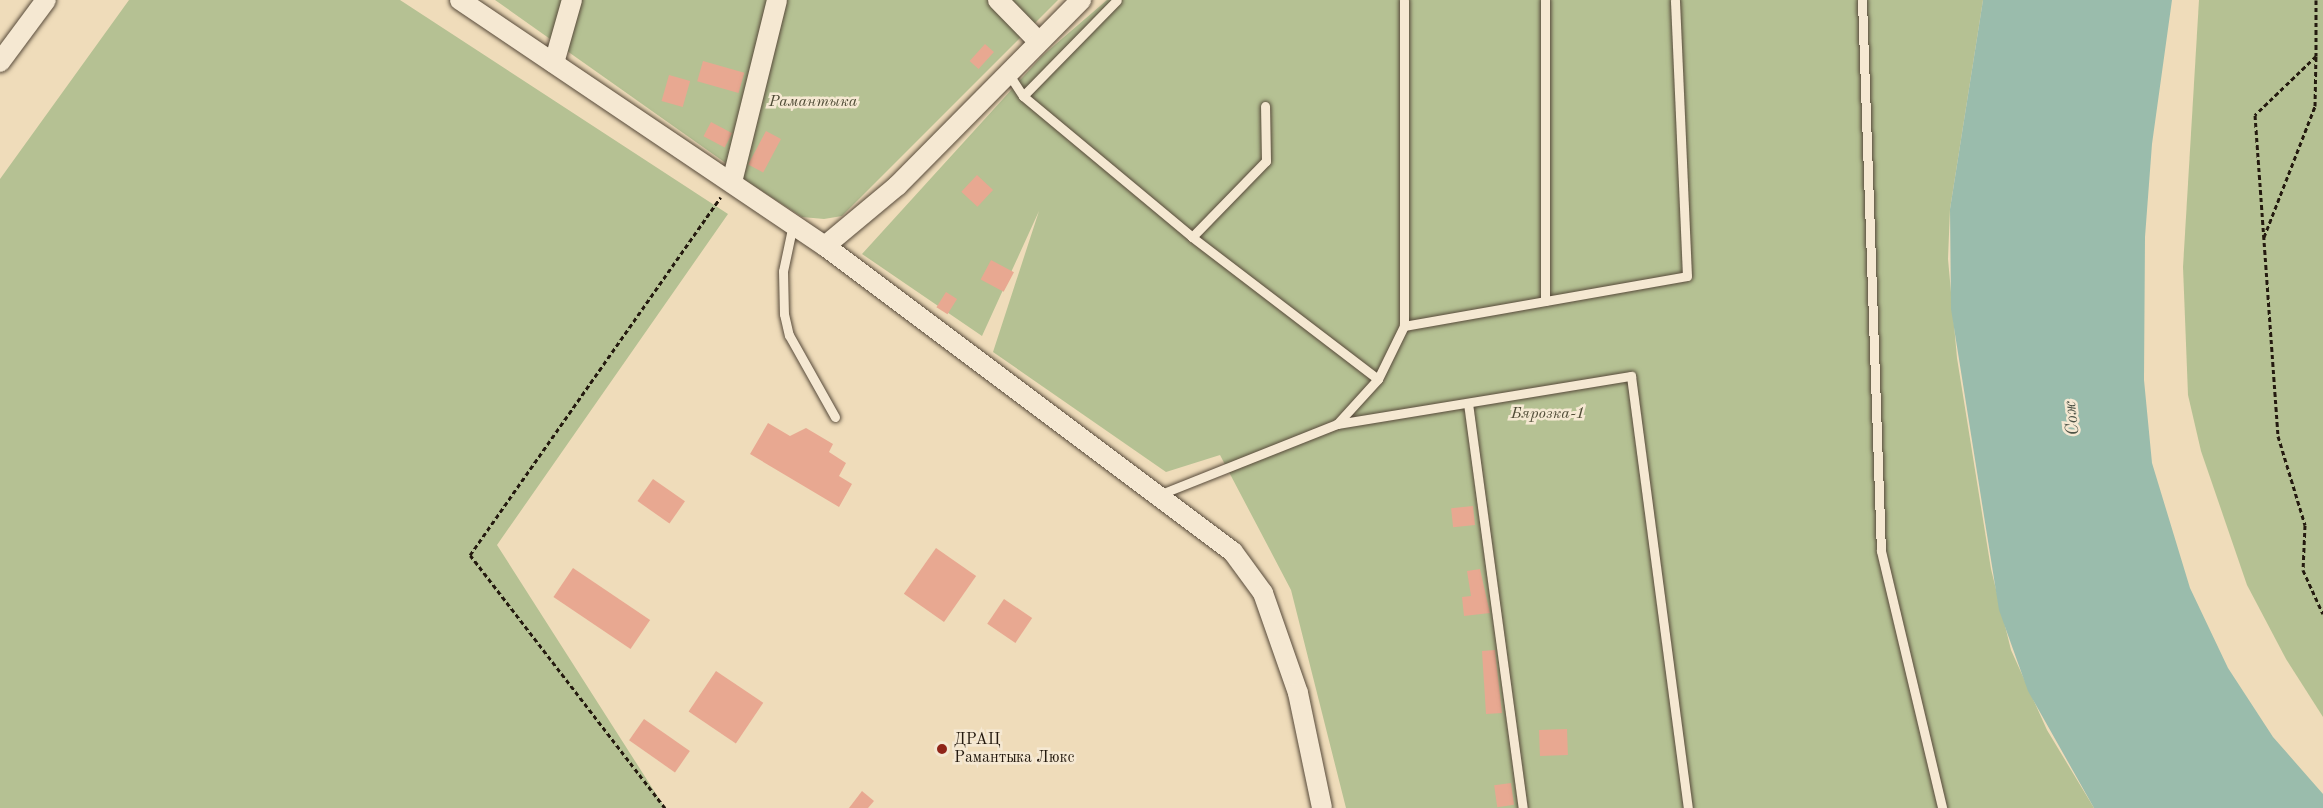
<!DOCTYPE html>
<html>
<head>
<meta charset="utf-8">
<style>
  body { margin:0 }
  #map { position:relative; width:2323px; height:808px; overflow:hidden; background:#efdcba; font-family:"Old Standard TT",serif }
  div>[style] { position:absolute }
  [style*='--x'] { left:calc(var(--x)*1px); top:calc(var(--y)*1px); width:calc(var(--w)*1px); rotate:calc(var(--a)*1deg) }
  .green>* { inset:0; background:#b5c193 }
  .water>* { inset:0; background:#9abcac }
  .building>* { inset:0; background:#e8a891; transform-origin:0 0 }
  .path>* { height:3px; margin-top:-1.5px; transform-origin:0; background:repeating-linear-gradient(90deg,#241a0f 0 4.5px,transparent 0 7.5px) }
  .roads { filter:drop-shadow(0 0 2px #574a3a) drop-shadow(0 0 2px #574a3a) }
  .service>* { height:9px; margin:-4.5px; padding:0 4.5px; transform-origin:4.5px; border-radius:4.5px; background:#f5e8d2 }
  .minor>* { height:20px; margin:-10px; padding:0 10px; transform-origin:10px; border-radius:10px; background:#f5e8d2 }
  .dots>* { width:16px; height:16px; translate:-50% -50%; box-sizing:border-box; border:3px solid #f5e8d2; border-radius:50% }
  span { translate:-50% -50%; white-space:nowrap; text-align:center; line-height:1.15; -webkit-text-stroke:5px #f5e8d2; paint-order:stroke }
  .park-label { font-size:16px; color:#504c37; font-style:italic }
  .poi-label { font-size:16px; color:#241a0f }
  .left { translate:0 -50%; text-align:left }
  .water-label { font-size:18px; color:#4d5346; font-style:italic }
</style>
</head>
<body>
<div id="map">
  <div class="green">
    <i style="clip-path:polygon(129px 0,400px 0,728px 214px,497px 545px,665px 808px,0 808px,0 179px)"></i>
    <i style="clip-path:polygon(495px 0,1058px 0,842px 216px,824px 219px,802px 217px,736px 174px,727px 164px)"></i>
    <i style="clip-path:polygon(1107px 0,1983px 0,1950px 209px,1948px 259px,1957px 358px,1991px 569px,2011px 650px,2047px 730px,2094px 808px,1346px 808px,1291px 590px,1220px 455px,1166px 472px,993px 352px,1039px 211px,982px 336px,862px 254px,1042px 56px)"></i>
    <i style="clip-path:polygon(2199px 0,2323px 0,2323px 717px,2286px 659px,2247px 585px,2201px 451px,2188px 395px,2183px 267px)"></i>
  </div>
  <div class="water">
    <i style="clip-path:polygon(1983px 0,2172px 0,2152px 144px,2145px 237px,2144px 380px,2152px 463px,2190px 588px,2228px 668px,2273px 737px,2323px 794px,2323px 808px,2094px 808px,2028px 691px,1999px 610px,1951px 309px,1950px 209px)"></i>
  </div>
  <div class="building">
    <i style="left:985px;top:44px;width:12px;height:23px;rotate:42deg"></i>
    <i style="left:703px;top:61px;width:43px;height:21px;rotate:16deg"></i>
    <i style="left:669px;top:75px;width:22px;height:27px;rotate:16deg"></i>
    <i style="left:711px;top:122px;width:24px;height:16px;rotate:28deg"></i>
    <i style="left:766px;top:131px;width:17px;height:38px;rotate:28deg"></i>
    <i style="left:977px;top:175px;width:22px;height:23px;rotate:43deg"></i>
    <i style="left:991px;top:260px;width:26px;height:22px;rotate:28deg"></i>
    <i style="left:946px;top:292px;width:13px;height:18px;rotate:32deg"></i>
    <i style="clip-path:polygon(768px 423px,790px 436px,806px 428px,833px 444px,829px 452px,846px 463px,839px 476px,852px 484px,839px 507px,750px 454px)"></i>
    <i style="left:653px;top:479px;width:39px;height:27px;rotate:35deg"></i>
    <i style="left:1473px;top:506px;width:19px;height:22px;rotate:84deg"></i>
    <i style="left:936px;top:548px;width:49px;height:56px;rotate:35deg"></i>
    <i style="left:573px;top:568px;width:93px;height:35px;rotate:34deg"></i>
    <i style="clip-path:polygon(1480px 569px,1490px 613px,1464px 616px,1462px 597px,1471px 596px,1467px 571px)"></i>
    <i style="left:1004px;top:599px;width:34px;height:30px;rotate:34deg"></i>
    <i style="clip-path:polygon(1495px 650px,1502px 713px,1486px 714px,1482px 651px)"></i>
    <i style="left:716px;top:671px;width:57px;height:49px;rotate:34deg"></i>
    <i style="left:644px;top:719px;width:56px;height:26px;rotate:35deg"></i>
    <i style="left:1567px;top:729px;width:26px;height:28px;rotate:88deg"></i>
    <i style="left:1511px;top:783px;width:22px;height:17px;rotate:82deg"></i>
    <i style="clip-path:polygon(862px 791px,874px 801px,868px 808px,849px 808px)"></i>
  </div>
  <div class="path">
    <i style="--x:2316;--y:0;--w:56;--a:90"></i>
    <i style="--x:2316;--y:56;--w:85;--a:136"></i>
    <i style="--x:2255;--y:115;--w:322;--a:85.9"></i>
    <i style="--x:2278;--y:436;--w:93;--a:73.1"></i>
    <i style="--x:2305;--y:525;--w:45;--a:92.5"></i>
    <i style="--x:2303;--y:570;--w:48;--a:65.6"></i>
    <i style="--x:2264;--y:237;--w:141;--a:-68.7"></i>
    <i style="--x:2315;--y:106;--w:50;--a:-88.9"></i>
    <i style="--x:665;--y:808;--w:319;--a:-127.6"></i>
    <i style="--x:470;--y:555;--w:437;--a:-55"></i>
  </div>
  <div class="roads">
    <div class="service">
      <i style="--x:1545;--y:0;--w:301;--a:90"></i>
      <i style="--x:1862;--y:0;--w:551;--a:88.03"></i>
      <i style="--x:1881;--y:551;--w:264;--a:76.6"></i>
      <i style="--x:1008;--y:73;--w:27;--a:57"></i>
      <i style="--x:1023;--y:96;--w:220;--a:39.8"></i>
      <i style="--x:1192;--y:237;--w:234;--a:37.4"></i>
      <i style="--x:1023;--y:96;--w:134;--a:-45.6"></i>
      <i style="--x:793;--y:224;--w:48;--a:102"></i>
      <i style="--x:783;--y:271;--w:43;--a:88.7"></i>
      <i style="--x:784;--y:314;--w:22;--a:77"></i>
      <i style="--x:789;--y:335;--w:94;--a:60.7"></i>
      <i style="--x:1192;--y:237;--w:106;--a:-45.8"></i>
      <i style="--x:1266;--y:161;--w:55;--a:-91"></i>
      <i style="--x:1404;--y:326;--w:287;--a:-10"></i>
      <i style="--x:1687;--y:276;--w:276;--a:-92.5"></i>
      <i style="--x:1468;--y:403;--w:409;--a:82.3"></i>
      <i style="--x:1337;--y:424;--w:61;--a:-47.7"></i>
      <i style="--x:1378;--y:379;--w:59;--a:-63.9"></i>
      <i style="--x:1404;--y:326;--w:326;--a:-90"></i>
      <i style="--x:1156;--y:496;--w:195;--a:-21.7"></i>
      <i style="--x:1337;--y:424;--w:298;--a:-9.3"></i>
      <i style="--x:1631;--y:376;--w:436;--a:82.5"></i>
    </div>
    <div class="minor">
      <i style="--x:460;--y:0;--w:440;--a:34"></i>
      <i style="--x:825;--y:246;--w:510;--a:36.87"></i>
      <i style="--x:1233;--y:552;--w:51;--a:53.8"></i>
      <i style="--x:1263;--y:593;--w:106;--a:70.7"></i>
      <i style="--x:1298;--y:693;--w:117;--a:78.2"></i>
      <i style="--x:998;--y:0;--w:57;--a:45.7"></i>
      <i style="--x:0;--y:62;--w:77;--a:-53.4"></i>
      <i style="--x:554;--y:63;--w:66;--a:-74.1"></i>
      <i style="--x:732;--y:182;--w:187;--a:-76.1"></i>
      <i style="--x:825;--y:246;--w:94;--a:-39.8"></i>
      <i style="--x:897;--y:186;--w:262;--a:-45.3"></i>
    </div>
  </div>
  <div class="dots">
    <i style="left:942px;top:749px;background:#8f2418"></i>
  </div>
  <div class="park-label">
    <span style="left:813px;top:102px">Рамантыка</span>
    <span style="left:1548px;top:414px">Бярозка-1</span>
  </div>
  <div class="poi-label">
    <span class="left" style="left:954px;top:749px">ДРАЦ<br>Рамантыка Люкс</span>
  </div>
  <div class="water-label">
    <span style="left:2072px;top:418px;rotate:-96deg">Сож</span>
  </div>
</div>
</body>
</html>
